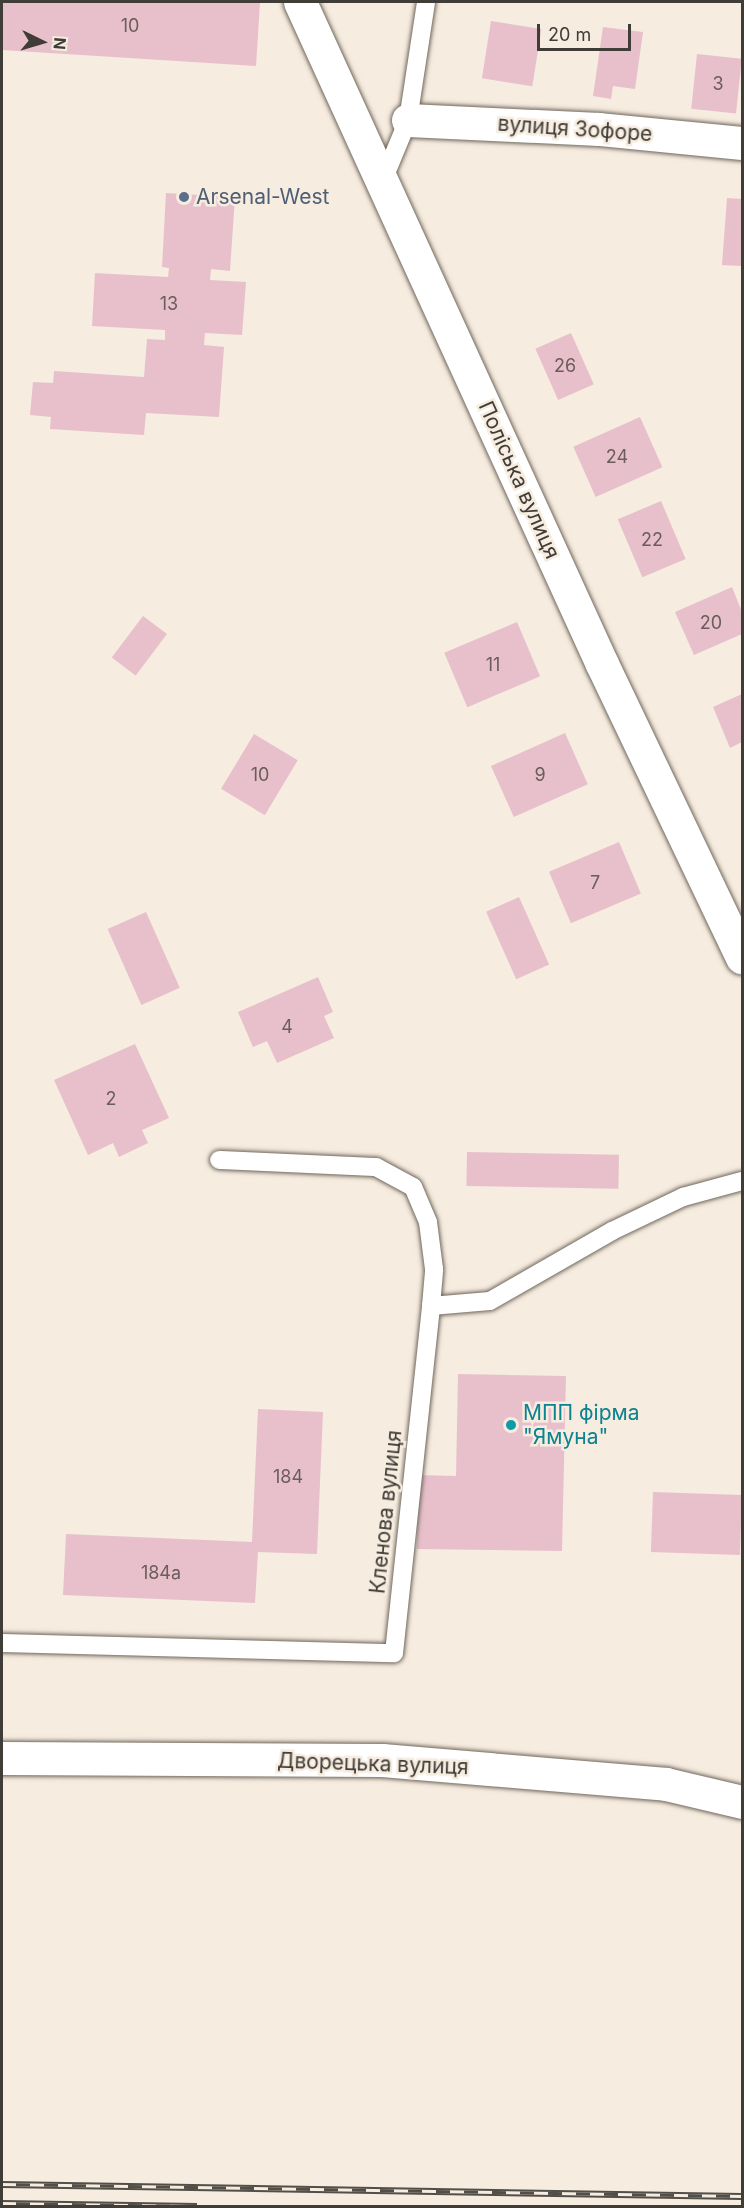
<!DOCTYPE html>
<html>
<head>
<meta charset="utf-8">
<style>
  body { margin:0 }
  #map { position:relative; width:744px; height:2208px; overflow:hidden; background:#f6ecdf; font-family:Inter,sans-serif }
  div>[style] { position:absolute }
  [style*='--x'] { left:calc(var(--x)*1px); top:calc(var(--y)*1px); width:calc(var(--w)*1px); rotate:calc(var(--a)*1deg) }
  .building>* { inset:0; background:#e7c0cc; transform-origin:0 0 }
  .roads { filter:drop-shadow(0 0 2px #70675d) drop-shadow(0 0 2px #70675d) }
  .lane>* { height:18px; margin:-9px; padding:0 9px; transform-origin:9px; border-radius:9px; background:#fff }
  .street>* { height:33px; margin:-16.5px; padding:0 16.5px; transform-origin:16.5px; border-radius:16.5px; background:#fff }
  .rail>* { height:7px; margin-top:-3.5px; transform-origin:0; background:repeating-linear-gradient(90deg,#f6ecdf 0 14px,#524e48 0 28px); box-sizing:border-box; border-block:2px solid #524e48 }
  .dots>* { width:16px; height:16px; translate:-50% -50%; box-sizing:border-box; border:3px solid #f6ecdf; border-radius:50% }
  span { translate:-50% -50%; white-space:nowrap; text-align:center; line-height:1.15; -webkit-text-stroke:5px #f6ecdf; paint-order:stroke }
  .number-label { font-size:18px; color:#6a5d5c }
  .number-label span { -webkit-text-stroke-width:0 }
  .street-label { font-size:21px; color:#403c37 }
  .service-label { font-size:21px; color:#4e5e75 }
  .left { translate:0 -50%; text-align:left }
  .culture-label { font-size:21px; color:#0d838f }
  .frame { position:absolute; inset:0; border:3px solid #403c37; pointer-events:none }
  .north { position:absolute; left:12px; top:12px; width:60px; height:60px; -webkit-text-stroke:4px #f6ecdf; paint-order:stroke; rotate:95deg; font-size:16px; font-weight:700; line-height:24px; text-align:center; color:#403c37 }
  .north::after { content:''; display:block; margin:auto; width:21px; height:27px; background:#403c37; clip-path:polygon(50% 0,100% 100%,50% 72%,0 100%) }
  .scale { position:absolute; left:537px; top:24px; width:94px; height:27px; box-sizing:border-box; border:3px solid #403c37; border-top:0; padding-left:8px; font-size:18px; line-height:21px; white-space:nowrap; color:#403c37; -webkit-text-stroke:4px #f6ecdf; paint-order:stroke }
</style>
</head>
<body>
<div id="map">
  <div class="building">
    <i style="clip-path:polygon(2px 2px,260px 2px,256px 66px,2px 50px)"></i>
    <i style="left:491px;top:21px;width:51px;height:58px;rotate:9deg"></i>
    <i style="clip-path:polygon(603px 27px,643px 32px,635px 89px,613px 86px,611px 99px,593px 96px)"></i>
    <i style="left:697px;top:54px;width:45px;height:55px;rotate:6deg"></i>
    <i style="clip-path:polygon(166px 193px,235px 197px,230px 271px,211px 269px,210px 280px,246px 282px,242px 335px,205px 333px,204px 345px,224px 347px,219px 417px,146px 413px,144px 435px,50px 429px,51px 417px,30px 415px,33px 382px,53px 383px,54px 371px,144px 377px,147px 339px,165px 340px,165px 330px,92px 326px,95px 273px,168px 277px,169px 268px,162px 267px)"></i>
    <i style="clip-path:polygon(727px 198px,742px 199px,742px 266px,722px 265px)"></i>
    <i style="left:571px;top:333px;width:56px;height:39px;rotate:66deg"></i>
    <i style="left:640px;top:417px;width:55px;height:73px;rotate:66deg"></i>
    <i style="left:661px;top:501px;width:63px;height:47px;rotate:67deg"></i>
    <i style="clip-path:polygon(732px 587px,742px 612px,742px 634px,694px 655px,675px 612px)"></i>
    <i style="left:143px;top:616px;width:30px;height:52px;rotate:37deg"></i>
    <i style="left:517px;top:622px;width:59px;height:79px;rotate:67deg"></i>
    <i style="clip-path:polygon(742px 694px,742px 742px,730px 748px,713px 707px)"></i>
    <i style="left:565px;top:733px;width:56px;height:81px;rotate:66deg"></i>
    <i style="left:254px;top:734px;width:51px;height:64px;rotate:31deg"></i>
    <i style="left:619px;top:842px;width:56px;height:76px;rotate:67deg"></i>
    <i style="left:519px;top:897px;width:74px;height:36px;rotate:66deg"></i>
    <i style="left:146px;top:912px;width:83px;height:42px;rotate:66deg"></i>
    <i style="clip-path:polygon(318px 977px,333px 1012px,324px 1016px,334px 1038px,277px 1063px,267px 1041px,253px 1047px,238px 1012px)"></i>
    <i style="clip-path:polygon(135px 1044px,169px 1118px,142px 1130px,148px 1143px,119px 1157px,113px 1143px,88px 1155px,54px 1080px)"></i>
    <i style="left:467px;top:1152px;width:152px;height:34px;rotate:1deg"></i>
    <i style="clip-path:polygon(458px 1374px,566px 1376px,562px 1551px,417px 1549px,418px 1475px,456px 1476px)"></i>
    <i style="clip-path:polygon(258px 1409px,323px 1412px,317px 1554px,258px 1552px,255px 1603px,63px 1595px,66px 1534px,252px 1542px)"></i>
    <i style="left:653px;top:1492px;width:89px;height:60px;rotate:2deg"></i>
  </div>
  <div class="roads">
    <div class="lane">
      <i style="--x:384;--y:178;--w:63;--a:-67.5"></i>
      <i style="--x:408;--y:120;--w:119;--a:-81.3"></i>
      <i style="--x:431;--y:1306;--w:59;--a:-4.8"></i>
      <i style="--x:490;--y:1301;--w:141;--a:-29.8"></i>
      <i style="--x:612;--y:1231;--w:79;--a:-25.6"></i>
      <i style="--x:683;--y:1197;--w:61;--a:-15.2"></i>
      <i style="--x:2;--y:1643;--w:392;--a:1.5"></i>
      <i style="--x:394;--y:1653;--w:349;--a:-83.9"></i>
      <i style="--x:431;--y:1306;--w:37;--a:-85"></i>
      <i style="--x:434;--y:1269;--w:47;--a:-97.3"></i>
      <i style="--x:428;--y:1222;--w:38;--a:-113"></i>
      <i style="--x:413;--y:1187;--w:42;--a:-151.6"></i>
      <i style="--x:376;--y:1167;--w:157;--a:-177.4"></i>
    </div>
    <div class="street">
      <i style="--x:300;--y:2;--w:728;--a:65.48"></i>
      <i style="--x:602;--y:664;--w:325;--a:64.5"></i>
      <i style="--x:408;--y:120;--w:191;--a:2.7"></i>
      <i style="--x:599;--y:129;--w:144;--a:5.6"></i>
      <i style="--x:2;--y:1758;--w:380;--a:0.3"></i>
      <i style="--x:382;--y:1760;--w:285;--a:4.8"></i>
      <i style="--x:666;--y:1784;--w:78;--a:13.3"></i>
    </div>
  </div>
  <div class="rail">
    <i style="--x:2;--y:2184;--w:740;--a:0.93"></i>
    <i style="--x:2;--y:2203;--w:195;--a:0.9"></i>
  </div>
  <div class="dots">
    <i style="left:184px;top:197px;background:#5c6f8a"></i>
    <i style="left:511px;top:1425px;background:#0f9aa8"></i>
  </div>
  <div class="number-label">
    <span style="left:130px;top:26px">10</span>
    <span style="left:718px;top:84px">3</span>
    <span style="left:169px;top:304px">13</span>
    <span style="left:565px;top:366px">26</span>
    <span style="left:617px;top:457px">24</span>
    <span style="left:652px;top:540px">22</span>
    <span style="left:711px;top:623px">20</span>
    <span style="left:493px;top:665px">11</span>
    <span style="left:260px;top:775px">10</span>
    <span style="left:540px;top:775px">9</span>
    <span style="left:595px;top:883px">7</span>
    <span style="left:287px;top:1027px">4</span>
    <span style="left:111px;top:1099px">2</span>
    <span style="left:288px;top:1477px">184</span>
    <span style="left:161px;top:1573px">184а</span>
  </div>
  <div class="street-label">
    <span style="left:575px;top:129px;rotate:4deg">вулиця Зофоре</span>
    <span style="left:519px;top:480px;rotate:66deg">Поліська вулиця</span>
    <span style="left:386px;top:1512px;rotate:-84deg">Кленова вулиця</span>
    <span style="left:373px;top:1764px;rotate:2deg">Дворецька вулиця</span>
  </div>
  <div class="service-label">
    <span class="left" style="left:196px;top:197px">Arsenal-West</span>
  </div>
  <div class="culture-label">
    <span class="left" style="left:523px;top:1425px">МПП фірма<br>"Ямуна"</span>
  </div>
  <div class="frame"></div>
  <div class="north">N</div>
  <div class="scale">20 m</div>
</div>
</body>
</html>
